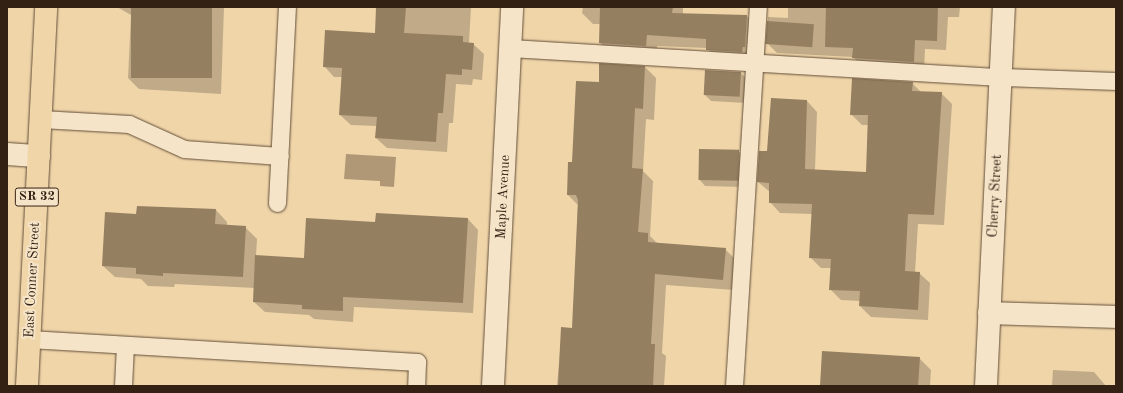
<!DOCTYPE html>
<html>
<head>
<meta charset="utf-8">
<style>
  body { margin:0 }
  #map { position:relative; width:1123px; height:393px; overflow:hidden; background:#f0d5a9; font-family:"Old Standard TT",serif }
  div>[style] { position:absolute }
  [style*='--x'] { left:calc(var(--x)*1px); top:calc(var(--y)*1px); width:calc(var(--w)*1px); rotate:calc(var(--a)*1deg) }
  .water>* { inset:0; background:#b09876 }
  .shadow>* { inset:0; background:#0003 }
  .building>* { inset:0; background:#957f61; transform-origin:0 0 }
  .roads { filter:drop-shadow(0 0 1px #624e39) drop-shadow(0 0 1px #624e39) }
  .lane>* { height:17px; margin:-8.5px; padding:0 8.5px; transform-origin:8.5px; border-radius:8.5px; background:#f5e4c7 }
  .street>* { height:22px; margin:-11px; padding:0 11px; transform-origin:11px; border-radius:11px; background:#f5e4c7 }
  .primary>* { height:22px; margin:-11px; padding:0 11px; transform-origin:11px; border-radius:11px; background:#f0d5a9 }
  span { translate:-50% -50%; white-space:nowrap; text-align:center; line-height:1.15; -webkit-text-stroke:4px #f5e4c7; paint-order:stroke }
  .shield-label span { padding:1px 3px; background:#f5e4c7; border:1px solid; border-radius:3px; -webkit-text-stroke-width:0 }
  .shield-label { font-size:13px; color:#332114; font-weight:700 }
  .street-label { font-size:14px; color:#332114 }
  .frame { position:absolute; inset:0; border:8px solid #332114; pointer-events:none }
</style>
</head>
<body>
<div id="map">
  <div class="water">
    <i style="clip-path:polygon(346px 154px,396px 157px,394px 187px,380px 186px,380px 181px,344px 179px)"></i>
  </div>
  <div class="shadow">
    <i style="clip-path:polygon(117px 7px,224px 7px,221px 94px,139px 89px,128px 78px,131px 15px)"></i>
    <i style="clip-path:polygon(377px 7px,471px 7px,469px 43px,473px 44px,484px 54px,482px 80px,473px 79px,472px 85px,456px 84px,453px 123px,449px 123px,447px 152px,387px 148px,376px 138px,377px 126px,351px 125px,340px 115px,342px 77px,334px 77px,324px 66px,376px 34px)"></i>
    <i style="clip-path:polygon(583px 7px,683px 7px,683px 14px,747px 16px,758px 27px,756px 57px,718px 60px,707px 48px,657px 46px,657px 56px,611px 53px,600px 43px,600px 24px,593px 24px,582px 13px)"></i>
    <i style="clip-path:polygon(788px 7px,960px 7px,959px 17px,948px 17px,946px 50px,925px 49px,924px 72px,864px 68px,853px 57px,777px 53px,767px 43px,768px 17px,788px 18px)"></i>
    <i style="clip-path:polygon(645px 67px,656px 78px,654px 120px,646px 119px,643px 171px,653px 181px,650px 236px,658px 244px,725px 249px,737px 261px,734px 290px,666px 285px,662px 353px,666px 356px,664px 386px,557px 386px,562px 328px,573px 329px,578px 205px,568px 195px,573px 163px,600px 83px)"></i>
    <i style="clip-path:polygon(741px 73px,747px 79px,746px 103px,711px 101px,705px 95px)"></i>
    <i style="clip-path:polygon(912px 83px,922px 93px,941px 93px,952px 104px,944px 225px,918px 224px,915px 272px,919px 273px,930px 283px,928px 320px,871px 317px,860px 306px,861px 301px,841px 300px,830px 289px,831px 268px,821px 268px,810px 257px,813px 214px,780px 213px,770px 202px,770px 192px,758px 182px,768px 152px,807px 101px,817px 112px,815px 170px,867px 173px,868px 125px,862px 125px,851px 114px)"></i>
    <i style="clip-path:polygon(738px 151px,745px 157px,743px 187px,705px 186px,699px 179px)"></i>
    <i style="clip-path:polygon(216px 210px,227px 222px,227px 226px,245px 227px,257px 239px,256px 256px,305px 259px,376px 223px,468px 219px,478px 230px,473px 313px,354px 307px,353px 322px,314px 319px,309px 315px,265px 312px,254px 302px,255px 288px,175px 284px,174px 287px,148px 286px,141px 279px,115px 277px,103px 266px,137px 215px)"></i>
    <i style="clip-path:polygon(919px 358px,931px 370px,930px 386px,821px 386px)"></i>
    <i style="clip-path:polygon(1053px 370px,1094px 372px,1106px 386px,1052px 386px)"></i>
  </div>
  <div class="building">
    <i style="left:131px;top:7px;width:81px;height:71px"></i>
    <i style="clip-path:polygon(376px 7px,406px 7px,404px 33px,463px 36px,463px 42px,474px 43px,472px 70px,462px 69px,462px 75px,446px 74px,443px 113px,438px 113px,436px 142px,375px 138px,377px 117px,339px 115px,342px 68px,323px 67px,325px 30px,375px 33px)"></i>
    <i style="clip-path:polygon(600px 7px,673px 7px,672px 13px,747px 15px,745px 47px,743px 47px,742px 52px,706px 50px,706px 39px,647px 35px,646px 46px,599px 43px)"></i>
    <i style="clip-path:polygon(826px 7px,938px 7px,937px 41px,915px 40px,914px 62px,852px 58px,853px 48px,825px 47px)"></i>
    <i style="left:767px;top:21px;width:47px;height:23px;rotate:4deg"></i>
    <i style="clip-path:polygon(599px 63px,645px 66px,643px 109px,635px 108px,632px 168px,643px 169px,638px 232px,648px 233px,648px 242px,726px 248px,723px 280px,655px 274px,651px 344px,655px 344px,653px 386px,558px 386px,561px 327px,572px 328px,578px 200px,576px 195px,567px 195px,568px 162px,572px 162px,576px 81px,599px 82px)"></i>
    <i style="left:705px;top:70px;width:36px;height:25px;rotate:3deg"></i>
    <i style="clip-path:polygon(852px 78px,913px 82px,912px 91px,942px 92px,934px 215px,908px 214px,905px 271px,920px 272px,918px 310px,859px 306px,860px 291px,829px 290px,831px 259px,809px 258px,812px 204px,769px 203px,769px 183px,757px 182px,759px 151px,767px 151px,771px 98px,807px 100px,805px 169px,866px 172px,868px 115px,850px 115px)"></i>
    <i style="left:699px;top:149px;width:40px;height:31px;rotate:1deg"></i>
    <i style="clip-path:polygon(137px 206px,216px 209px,215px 224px,246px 226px,243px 277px,163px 273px,163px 276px,136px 274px,136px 268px,102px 266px,105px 212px,136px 214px)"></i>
    <i style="clip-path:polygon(376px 213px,468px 218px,463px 303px,343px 297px,343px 311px,302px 309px,302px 305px,253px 302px,255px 255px,304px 258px,306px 218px,375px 222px)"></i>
    <i style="clip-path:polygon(822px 351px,920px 357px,918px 386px,820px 386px)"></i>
  </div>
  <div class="roads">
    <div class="lane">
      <i style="--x:510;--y:48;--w:491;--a:3.4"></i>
      <i style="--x:1000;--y:77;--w:116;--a:2"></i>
      <i style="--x:41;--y:119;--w:88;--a:3.3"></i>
      <i style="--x:129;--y:124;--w:60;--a:24.4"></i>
      <i style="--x:184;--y:149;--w:96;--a:4.2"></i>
      <i style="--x:277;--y:203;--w:196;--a:-87.1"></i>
      <i style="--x:29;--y:339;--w:389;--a:3.4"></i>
      <i style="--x:417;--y:362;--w:24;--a:92"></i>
      <i style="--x:123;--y:386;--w:41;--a:-87.2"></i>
      <i style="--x:734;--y:386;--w:380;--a:-86.4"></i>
    </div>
    <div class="street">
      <i style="--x:7;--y:154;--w:32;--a:4"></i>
      <i style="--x:989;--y:313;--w:127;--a:1.8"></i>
      <i style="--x:493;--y:386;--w:379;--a:-87.1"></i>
      <i style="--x:986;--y:386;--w:379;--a:-87.3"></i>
    </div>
    <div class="primary">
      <i style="--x:27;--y:386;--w:379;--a:-87.1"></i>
    </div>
  </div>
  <div class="shield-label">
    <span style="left:37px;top:197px">SR 32</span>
  </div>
  <div class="street-label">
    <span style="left:995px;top:196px;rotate:-87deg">Cherry Street</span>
    <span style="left:503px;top:197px;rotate:-87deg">Maple Avenue</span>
    <span style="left:32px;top:280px;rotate:-87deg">East Conner Street</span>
  </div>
  <div class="frame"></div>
</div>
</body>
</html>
